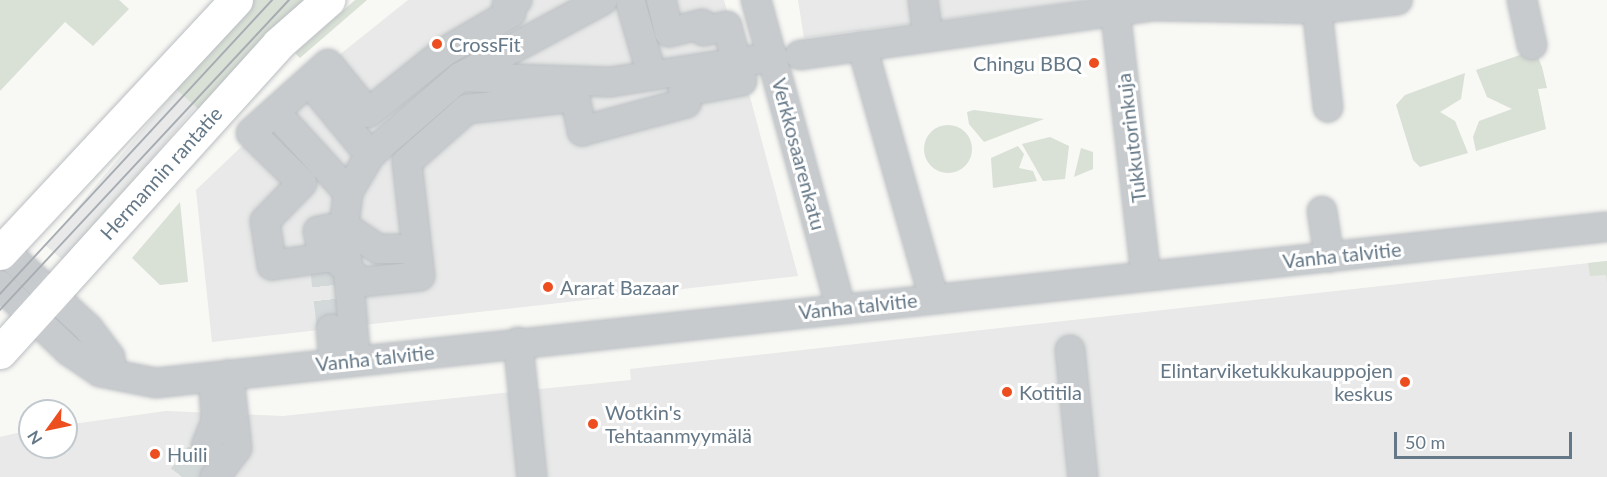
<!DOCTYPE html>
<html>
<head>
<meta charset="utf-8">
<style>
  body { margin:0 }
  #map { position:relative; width:1607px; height:477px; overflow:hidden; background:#f8f8f4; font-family:Lato,sans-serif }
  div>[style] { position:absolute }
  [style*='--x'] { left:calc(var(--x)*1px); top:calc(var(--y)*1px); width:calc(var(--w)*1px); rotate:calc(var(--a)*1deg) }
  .built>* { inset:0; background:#e8e9e8; transform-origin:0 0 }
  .green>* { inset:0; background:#d9e0d5 }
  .round { border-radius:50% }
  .minor-tunnel>* { height:28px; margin-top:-14px; transform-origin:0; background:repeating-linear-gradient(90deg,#d3d8d9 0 28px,transparent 0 42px) }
  .roads { filter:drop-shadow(0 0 2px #babec2) drop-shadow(0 0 2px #babec2) }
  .minor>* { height:28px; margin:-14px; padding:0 14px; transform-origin:14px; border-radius:14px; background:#c7cbce }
  .major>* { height:33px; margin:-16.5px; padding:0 16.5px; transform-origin:16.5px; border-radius:16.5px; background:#fff }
  .tram>* { height:1.5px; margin:-0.75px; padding:0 0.75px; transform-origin:0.75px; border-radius:0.75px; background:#a7adb3 }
  .dots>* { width:16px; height:16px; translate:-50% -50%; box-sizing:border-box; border:3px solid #fff; border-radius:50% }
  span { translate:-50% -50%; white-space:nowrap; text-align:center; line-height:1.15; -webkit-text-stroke:6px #fff; paint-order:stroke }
  .poi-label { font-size:20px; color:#657887 }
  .left { translate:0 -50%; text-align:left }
  .right { translate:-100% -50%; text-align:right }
  .street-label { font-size:20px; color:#657887 }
  .north { position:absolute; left:18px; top:399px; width:60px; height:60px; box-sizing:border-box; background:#fff; border:2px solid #c1c9cf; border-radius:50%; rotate:237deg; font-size:16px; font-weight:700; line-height:24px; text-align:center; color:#657887 }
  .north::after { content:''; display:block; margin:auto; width:21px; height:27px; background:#ec4e20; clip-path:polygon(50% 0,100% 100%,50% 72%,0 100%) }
  .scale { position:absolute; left:1394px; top:432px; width:178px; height:27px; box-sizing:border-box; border:3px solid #657887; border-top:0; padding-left:8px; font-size:18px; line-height:21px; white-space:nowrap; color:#657887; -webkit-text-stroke:4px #fff; paint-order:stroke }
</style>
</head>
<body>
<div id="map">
  <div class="built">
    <i style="clip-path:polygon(408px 0,724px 0,798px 276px,212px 342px,196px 190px,328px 64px)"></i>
    <i style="clip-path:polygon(798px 0,1089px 0,804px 38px)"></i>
    <i style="left:176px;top:90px;width:26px;height:203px;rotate:40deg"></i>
    <i style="clip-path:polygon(1607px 261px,1607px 477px,0 477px,0 437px,30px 430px,30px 447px,66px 447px,66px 425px,166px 411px,283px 416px,540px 389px,631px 380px,630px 369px)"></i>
  </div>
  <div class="green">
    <i style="clip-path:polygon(0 0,119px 0,129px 9px,93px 46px,65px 22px,0 91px)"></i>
    <i style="clip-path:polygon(247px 0,318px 0,204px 114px,173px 87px)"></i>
    <i style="clip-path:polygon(355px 0,367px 0,300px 58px,295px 53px)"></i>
    <i style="clip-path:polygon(1526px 53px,1537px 55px,1542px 67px,1547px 88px,1538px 89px,1546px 129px,1476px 151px,1473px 137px,1479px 121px,1512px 109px,1487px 97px,1476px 70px)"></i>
    <i style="clip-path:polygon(1465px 73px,1461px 99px,1440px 112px,1455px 121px,1468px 153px,1420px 167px,1413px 160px,1396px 105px,1405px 95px)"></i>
    <i style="clip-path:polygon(974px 110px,1044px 119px,984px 142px,969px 124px,967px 112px)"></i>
    <i class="round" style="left:924px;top:125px;width:48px;height:48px"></i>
    <i style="clip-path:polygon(1050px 137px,1069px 146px,1065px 179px,1043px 181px,1022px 144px)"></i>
    <i style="clip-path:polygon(1018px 146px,1024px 154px,1019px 168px,1033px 171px,1037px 181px,993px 188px,991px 158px)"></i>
    <i style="clip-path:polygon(1081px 148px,1093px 152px,1093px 169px,1074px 177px)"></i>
    <i style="clip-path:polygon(180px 202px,188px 282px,160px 285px,132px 258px)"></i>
    <i style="clip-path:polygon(1607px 261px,1607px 282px,1606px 275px,1590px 276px,1588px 263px)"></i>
  </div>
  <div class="minor-tunnel">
    <i style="--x:323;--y:258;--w:71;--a:83.6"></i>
    <i style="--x:182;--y:477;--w:39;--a:-52"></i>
  </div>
  <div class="roads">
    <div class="minor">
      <i style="--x:517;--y:0;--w:11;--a:153"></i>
      <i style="--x:507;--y:5;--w:9;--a:63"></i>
      <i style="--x:511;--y:13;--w:78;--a:149.8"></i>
      <i style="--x:444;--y:52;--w:97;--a:141.2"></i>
      <i style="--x:368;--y:113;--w:63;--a:-129.2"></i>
      <i style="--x:328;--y:64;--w:103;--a:138.1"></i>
      <i style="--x:251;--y:133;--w:71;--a:44.4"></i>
      <i style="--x:302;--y:183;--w:53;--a:134.2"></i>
      <i style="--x:265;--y:221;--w:45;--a:81"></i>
      <i style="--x:272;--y:265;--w:62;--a:-7.5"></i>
      <i style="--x:333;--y:257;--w:38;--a:41"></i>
      <i style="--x:362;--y:282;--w:58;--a:-5.9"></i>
      <i style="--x:420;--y:276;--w:115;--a:-96.5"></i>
      <i style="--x:407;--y:162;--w:80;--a:-41.5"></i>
      <i style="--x:467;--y:109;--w:109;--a:-6.3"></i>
      <i style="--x:575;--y:97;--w:35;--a:78"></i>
      <i style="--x:582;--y:131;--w:108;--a:-15.1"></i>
      <i style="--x:686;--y:103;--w:11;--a:-105"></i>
      <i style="--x:683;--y:92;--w:60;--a:-10.6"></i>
      <i style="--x:742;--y:81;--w:57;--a:-105.3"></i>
      <i style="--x:727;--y:26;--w:24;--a:168"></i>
      <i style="--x:704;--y:31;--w:7;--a:-106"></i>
      <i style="--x:702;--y:24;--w:34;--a:166"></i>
      <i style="--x:669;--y:32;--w:33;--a:-104"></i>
      <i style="--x:630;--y:0;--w:78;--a:73.7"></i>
      <i style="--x:756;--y:0;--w:320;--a:74.6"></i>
      <i style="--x:923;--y:0;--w:36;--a:82"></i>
      <i style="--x:1114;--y:0;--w:277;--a:83.4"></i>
      <i style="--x:1522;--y:0;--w:46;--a:77.5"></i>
      <i style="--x:1317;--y:9;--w:99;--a:83.6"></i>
      <i style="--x:862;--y:46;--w:262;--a:74.1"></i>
      <i style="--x:800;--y:55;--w:354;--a:-7.9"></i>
      <i style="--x:1151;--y:6;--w:166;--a:1"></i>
      <i style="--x:1317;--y:9;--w:81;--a:-6.3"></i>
      <i style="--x:460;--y:77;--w:162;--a:-28.3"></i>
      <i style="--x:318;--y:92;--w:82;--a:50.5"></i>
      <i style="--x:286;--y:124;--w:92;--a:47.6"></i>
      <i style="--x:1322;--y:211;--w:47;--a:81.3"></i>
      <i style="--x:0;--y:247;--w:120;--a:42.6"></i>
      <i style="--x:88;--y:328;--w:36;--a:53"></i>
      <i style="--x:110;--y:357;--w:13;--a:81"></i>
      <i style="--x:323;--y:258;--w:27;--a:-100"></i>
      <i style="--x:318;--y:231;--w:26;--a:-11"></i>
      <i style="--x:344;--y:226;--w:41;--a:34.1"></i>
      <i style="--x:378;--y:249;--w:38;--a:0"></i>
      <i style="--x:0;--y:285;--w:95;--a:43.7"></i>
      <i style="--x:69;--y:351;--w:37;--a:34"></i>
      <i style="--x:100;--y:372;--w:57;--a:11.1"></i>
      <i style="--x:156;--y:383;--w:1459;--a:-6.14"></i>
      <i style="--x:331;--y:329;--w:34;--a:85"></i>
      <i style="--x:518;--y:342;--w:136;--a:84.1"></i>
      <i style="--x:1070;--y:350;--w:128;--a:84.2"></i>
      <i style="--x:356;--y:360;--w:135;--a:-95.1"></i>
      <i style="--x:344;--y:226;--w:34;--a:-83"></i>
      <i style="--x:348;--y:192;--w:43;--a:-59.3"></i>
      <i style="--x:370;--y:155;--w:119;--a:-40.9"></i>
      <i style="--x:460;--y:77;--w:150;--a:1.9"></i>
      <i style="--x:610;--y:82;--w:165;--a:-8.7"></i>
      <i style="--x:206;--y:446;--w:27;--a:-68"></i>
      <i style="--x:216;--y:421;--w:31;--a:-94"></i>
      <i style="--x:215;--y:477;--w:36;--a:-53"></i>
      <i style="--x:237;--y:448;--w:74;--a:-96.2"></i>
    </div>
    <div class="major">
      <i style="--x:0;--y:253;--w:346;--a:-47"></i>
      <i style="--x:0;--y:352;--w:415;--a:-47.9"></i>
      <i style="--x:278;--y:44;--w:67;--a:-41.3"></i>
    </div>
  </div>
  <div class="tram">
    <i style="--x:0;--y:294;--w:401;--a:-47.2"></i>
    <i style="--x:0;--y:310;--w:424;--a:-47"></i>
  </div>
  <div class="dots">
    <i style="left:437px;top:44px;background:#ec4e20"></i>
    <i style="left:1094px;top:63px;background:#ec4e20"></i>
    <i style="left:548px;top:287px;background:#ec4e20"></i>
    <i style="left:1405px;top:382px;background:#ec4e20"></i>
    <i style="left:1007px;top:392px;background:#ec4e20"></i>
    <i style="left:593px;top:424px;background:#ec4e20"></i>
    <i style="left:155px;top:454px;background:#ec4e20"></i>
  </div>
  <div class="poi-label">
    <span class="left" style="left:449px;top:44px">CrossFit</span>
    <span class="right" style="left:1082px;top:63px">Chingu BBQ</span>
    <span class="left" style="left:560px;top:287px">Ararat Bazaar</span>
    <span class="right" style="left:1393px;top:382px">Elintarviketukkukauppojen<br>keskus</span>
    <span class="left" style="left:1019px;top:392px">Kotitila</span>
    <span class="left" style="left:605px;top:424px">Wotkin's<br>Tehtaanmyymälä</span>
    <span class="left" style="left:167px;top:454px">Huili</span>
  </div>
  <div class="street-label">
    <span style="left:1131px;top:138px;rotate:-97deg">Tukkutorinkuja</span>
    <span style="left:799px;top:154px;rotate:75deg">Verkkosaarenkatu</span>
    <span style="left:161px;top:173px;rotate:-48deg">Hermannin rantatie</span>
    <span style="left:1342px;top:255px;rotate:-6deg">Vanha talvitie</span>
    <span style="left:858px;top:306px;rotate:-6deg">Vanha talvitie</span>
    <span style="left:375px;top:358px;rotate:-6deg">Vanha talvitie</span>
  </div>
  <div class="north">N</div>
  <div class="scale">50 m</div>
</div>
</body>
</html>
